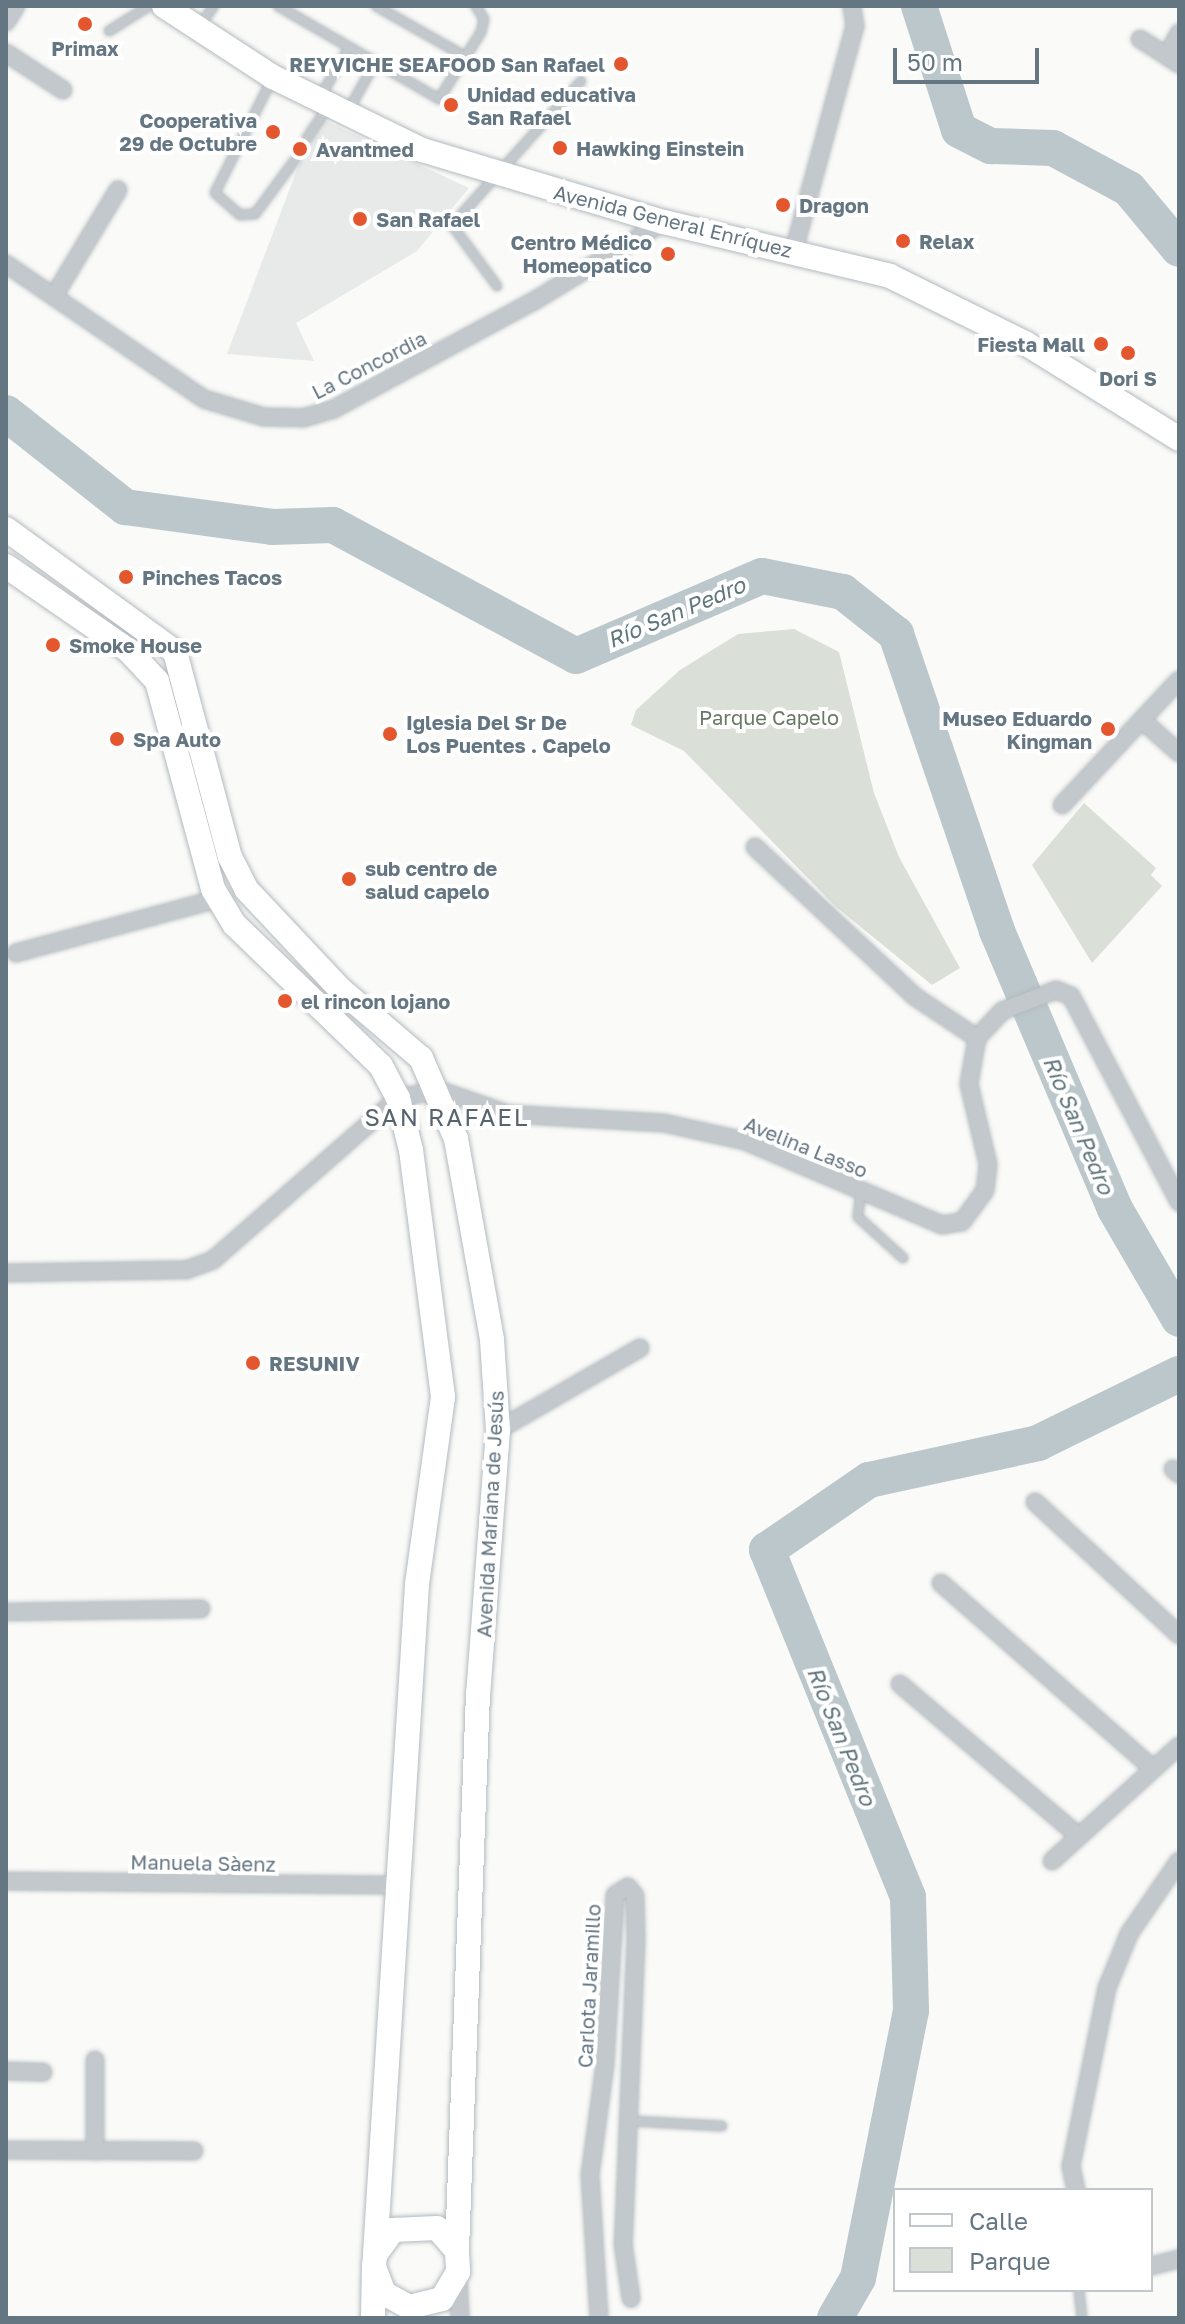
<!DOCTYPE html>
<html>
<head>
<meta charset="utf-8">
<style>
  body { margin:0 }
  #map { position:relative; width:1185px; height:2324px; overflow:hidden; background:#fafaf8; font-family:"Golos Text",sans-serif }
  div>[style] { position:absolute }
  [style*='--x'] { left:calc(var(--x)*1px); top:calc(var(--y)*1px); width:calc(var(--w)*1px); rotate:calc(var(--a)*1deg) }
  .built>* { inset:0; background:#e8e9e9 }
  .green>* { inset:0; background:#dadfd7 }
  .river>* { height:36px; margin:-18px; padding:0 18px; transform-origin:18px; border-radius:18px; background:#bbc7cb }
  .roads { filter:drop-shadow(0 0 2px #b3babf) drop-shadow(0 0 2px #b3babf) }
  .lane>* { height:8px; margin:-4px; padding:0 4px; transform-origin:4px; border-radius:4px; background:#c3c8cc }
  .street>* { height:16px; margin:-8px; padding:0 8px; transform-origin:8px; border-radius:8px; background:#c3c8cc }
  .secondary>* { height:24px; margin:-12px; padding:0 12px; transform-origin:12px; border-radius:12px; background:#fff }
  .dots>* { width:22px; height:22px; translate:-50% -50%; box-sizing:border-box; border:4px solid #fff; border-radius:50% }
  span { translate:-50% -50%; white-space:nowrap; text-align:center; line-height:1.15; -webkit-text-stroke:8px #fff; paint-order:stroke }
  .poi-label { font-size:20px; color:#657683; font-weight:700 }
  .right { translate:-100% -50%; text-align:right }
  .left { translate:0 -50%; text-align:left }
  .street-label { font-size:20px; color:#657683 }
  .park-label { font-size:20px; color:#687a64 }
  .water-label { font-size:22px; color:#60757c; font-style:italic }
  .quarter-label { font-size:24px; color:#57646e; letter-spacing:2px }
  .frame { position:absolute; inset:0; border:8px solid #657683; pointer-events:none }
  .legend { position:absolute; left:893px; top:2188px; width:260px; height:104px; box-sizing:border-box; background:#fff; border:2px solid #c1c8cd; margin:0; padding:10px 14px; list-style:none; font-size:24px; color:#657683 }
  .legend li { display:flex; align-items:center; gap:16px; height:40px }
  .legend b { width:40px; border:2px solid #c1c8cd }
  .scale { position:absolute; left:893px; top:48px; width:146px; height:36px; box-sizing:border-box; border:4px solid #657683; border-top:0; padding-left:10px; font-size:24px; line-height:28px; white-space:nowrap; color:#657683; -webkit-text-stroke:6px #fff; paint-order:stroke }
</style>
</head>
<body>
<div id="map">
  <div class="built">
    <i style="clip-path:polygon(317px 117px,469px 188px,417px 251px,296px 323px,314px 361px,227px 354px)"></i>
  </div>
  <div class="green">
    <i style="clip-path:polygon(794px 629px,839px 652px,874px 793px,899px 857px,960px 968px,932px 985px,835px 906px,684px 751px,631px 725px,636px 710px,680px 670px,738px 634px)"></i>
    <i style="clip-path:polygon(1084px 803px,1156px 868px,1151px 875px,1162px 886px,1092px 963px,1032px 865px)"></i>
  </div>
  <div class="river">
    <i style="--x:919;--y:6;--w:130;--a:72.1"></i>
    <i style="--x:959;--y:130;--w:36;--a:27"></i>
    <i style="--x:991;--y:146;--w:62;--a:1.8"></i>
    <i style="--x:1053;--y:148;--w:86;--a:28.3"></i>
    <i style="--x:1129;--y:189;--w:78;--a:50.2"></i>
    <i style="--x:6;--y:413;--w:152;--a:38.3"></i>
    <i style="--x:125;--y:507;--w:148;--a:7.7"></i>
    <i style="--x:272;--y:527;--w:61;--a:-1.9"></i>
    <i style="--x:333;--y:525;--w:276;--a:28.3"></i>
    <i style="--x:576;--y:656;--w:202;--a:-23.3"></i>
    <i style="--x:762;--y:576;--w:83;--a:11.2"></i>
    <i style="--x:843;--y:592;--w:68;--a:38.4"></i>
    <i style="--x:896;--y:634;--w:314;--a:71.2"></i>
    <i style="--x:997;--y:931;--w:302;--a:67"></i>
    <i style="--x:1115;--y:1209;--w:127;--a:59.8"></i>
    <i style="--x:835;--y:2318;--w:46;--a:-60.1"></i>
    <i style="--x:858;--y:2278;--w:272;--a:-78.8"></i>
    <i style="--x:911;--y:2011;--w:114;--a:-91.5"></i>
    <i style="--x:908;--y:1897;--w:375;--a:-112.1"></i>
    <i style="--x:767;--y:1550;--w:124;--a:-34.5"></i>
    <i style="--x:869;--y:1480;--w:173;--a:-12.3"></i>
    <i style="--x:1038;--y:1443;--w:157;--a:-26.1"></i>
  </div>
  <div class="roads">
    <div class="lane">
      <i style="--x:278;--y:6;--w:186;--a:30"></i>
      <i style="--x:439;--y:99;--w:79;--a:-57.9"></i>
      <i style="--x:481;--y:32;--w:13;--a:-77"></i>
      <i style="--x:484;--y:19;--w:15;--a:-122"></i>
      <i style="--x:376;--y:6;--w:103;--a:29.5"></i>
      <i style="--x:200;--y:25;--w:24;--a:-54"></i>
      <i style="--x:109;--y:31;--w:47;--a:-32"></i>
      <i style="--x:271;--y:81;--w:125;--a:116.6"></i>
      <i style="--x:215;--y:193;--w:33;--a:41"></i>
      <i style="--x:240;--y:215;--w:15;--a:-4"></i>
      <i style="--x:255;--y:214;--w:67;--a:-53.5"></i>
      <i style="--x:321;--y:95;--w:55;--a:-59.2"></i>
      <i style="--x:348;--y:111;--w:55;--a:-60.6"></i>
      <i style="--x:307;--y:138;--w:37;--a:-56"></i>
      <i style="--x:497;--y:286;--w:76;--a:-126.4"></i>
      <i style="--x:452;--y:225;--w:193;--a:-48.1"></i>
      <i style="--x:861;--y:1191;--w:26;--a:97"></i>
      <i style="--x:858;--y:1217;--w:61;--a:42.3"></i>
      <i style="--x:631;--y:2121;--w:91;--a:3.1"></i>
      <i style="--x:1079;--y:2290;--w:28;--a:84"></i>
    </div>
    <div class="street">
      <i style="--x:6;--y:22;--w:19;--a:-58"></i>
      <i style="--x:1179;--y:33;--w:26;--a:118"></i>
      <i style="--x:1167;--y:56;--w:14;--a:34"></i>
      <i style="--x:1140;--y:39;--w:32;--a:32"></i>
      <i style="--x:6;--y:53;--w:68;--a:33"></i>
      <i style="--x:794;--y:250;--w:232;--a:-74.8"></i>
      <i style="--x:855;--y:26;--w:20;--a:-99"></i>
      <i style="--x:6;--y:264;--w:240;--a:34.3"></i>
      <i style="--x:204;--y:399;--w:63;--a:16.7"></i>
      <i style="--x:264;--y:417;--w:39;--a:1"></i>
      <i style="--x:303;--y:418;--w:32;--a:-16"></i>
      <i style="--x:334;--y:409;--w:227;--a:-28.4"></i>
      <i style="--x:534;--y:301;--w:152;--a:-31.3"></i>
      <i style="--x:54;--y:296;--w:124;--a:-58.9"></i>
      <i style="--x:1143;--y:721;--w:48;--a:41.6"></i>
      <i style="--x:1062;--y:805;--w:171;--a:-46.9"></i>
      <i style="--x:755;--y:847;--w:218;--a:43.1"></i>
      <i style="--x:914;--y:996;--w:76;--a:33.7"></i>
      <i style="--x:16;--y:953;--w:209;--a:-15"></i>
      <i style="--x:6;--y:1273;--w:180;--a:-1"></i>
      <i style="--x:186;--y:1270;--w:29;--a:-20"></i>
      <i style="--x:213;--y:1260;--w:246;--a:-41.2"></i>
      <i style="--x:398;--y:1098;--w:42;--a:-11"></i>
      <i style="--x:439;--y:1090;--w:73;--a:19.2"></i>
      <i style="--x:508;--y:1114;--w:156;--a:3.3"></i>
      <i style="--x:664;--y:1123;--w:83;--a:12.5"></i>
      <i style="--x:745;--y:1141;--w:214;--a:23.1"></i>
      <i style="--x:942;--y:1225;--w:20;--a:-9"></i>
      <i style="--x:962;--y:1222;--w:39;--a:-54"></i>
      <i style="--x:985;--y:1190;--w:26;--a:-83"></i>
      <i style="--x:988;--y:1164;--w:82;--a:-103.4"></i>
      <i style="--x:969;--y:1084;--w:47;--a:-80.1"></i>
      <i style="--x:977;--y:1038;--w:37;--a:-47"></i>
      <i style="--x:1002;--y:1011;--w:58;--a:-21.3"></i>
      <i style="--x:1056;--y:990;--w:16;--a:22"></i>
      <i style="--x:1071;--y:996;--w:233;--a:62.3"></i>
      <i style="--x:498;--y:1430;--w:164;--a:-30"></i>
      <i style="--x:1173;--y:1469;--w:8;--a:40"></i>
      <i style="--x:1035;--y:1502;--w:196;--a:42.7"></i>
      <i style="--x:941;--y:1583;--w:278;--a:41.2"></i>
      <i style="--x:6;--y:1612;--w:195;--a:-0.9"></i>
      <i style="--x:900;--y:1684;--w:230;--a:40.4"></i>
      <i style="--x:1052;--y:1861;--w:171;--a:-42.2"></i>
      <i style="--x:6;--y:1881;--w:393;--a:0.6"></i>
      <i style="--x:6;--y:2071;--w:37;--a:2"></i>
      <i style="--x:6;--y:2150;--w:188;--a:0.3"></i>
      <i style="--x:95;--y:2151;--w:91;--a:-90"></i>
      <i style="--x:1076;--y:2190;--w:25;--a:-102"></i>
      <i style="--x:1071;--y:2166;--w:182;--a:-78.6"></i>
      <i style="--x:1107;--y:1988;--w:58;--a:-67.8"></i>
      <i style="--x:1129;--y:1934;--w:88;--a:-55.6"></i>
      <i style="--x:1151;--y:2266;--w:29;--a:-14"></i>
      <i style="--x:458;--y:2272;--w:46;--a:87.5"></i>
      <i style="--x:599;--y:2318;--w:143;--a:-93.6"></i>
      <i style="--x:590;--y:2175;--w:112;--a:-82.3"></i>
      <i style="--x:605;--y:2064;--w:169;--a:-86.6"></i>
      <i style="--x:615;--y:1895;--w:15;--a:-32"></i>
      <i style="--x:628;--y:1887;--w:11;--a:52"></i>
      <i style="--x:635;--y:1896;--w:44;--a:88.7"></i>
      <i style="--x:636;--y:1940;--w:304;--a:92.4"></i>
      <i style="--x:623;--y:2244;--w:55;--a:81.6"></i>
    </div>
    <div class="secondary">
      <i style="--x:164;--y:6;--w:130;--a:33.1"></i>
      <i style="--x:273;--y:77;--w:166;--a:26.1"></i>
      <i style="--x:422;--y:150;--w:252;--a:16.6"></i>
      <i style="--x:664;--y:222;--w:232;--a:13.4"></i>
      <i style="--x:890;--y:276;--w:151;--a:26.4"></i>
      <i style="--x:1025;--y:343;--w:181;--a:31.9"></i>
      <i style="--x:6;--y:529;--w:209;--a:36"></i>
      <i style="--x:175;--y:652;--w:212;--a:75"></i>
      <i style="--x:230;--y:857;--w:36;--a:63"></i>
      <i style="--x:246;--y:889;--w:139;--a:46.8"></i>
      <i style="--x:341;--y:990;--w:105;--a:40.4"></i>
      <i style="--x:421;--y:1058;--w:88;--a:66.6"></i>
      <i style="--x:456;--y:1139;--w:204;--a:79.8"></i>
      <i style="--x:492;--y:1340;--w:90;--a:86.2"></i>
      <i style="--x:498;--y:1430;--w:264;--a:94.3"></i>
      <i style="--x:478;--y:1693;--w:558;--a:92.16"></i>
      <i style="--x:6;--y:566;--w:150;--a:34.6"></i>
      <i style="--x:129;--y:651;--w:41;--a:47"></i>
      <i style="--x:157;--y:681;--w:215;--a:74.9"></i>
      <i style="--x:213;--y:889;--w:41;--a:59"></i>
      <i style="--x:234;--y:924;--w:204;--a:44"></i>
      <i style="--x:381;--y:1066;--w:36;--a:62"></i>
      <i style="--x:398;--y:1098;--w:54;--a:76"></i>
      <i style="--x:411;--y:1150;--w:249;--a:82.6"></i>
      <i style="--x:443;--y:1397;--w:190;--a:97.9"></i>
      <i style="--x:417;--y:1585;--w:671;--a:93.59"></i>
      <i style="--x:373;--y:2318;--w:51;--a:-88.9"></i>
      <i style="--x:374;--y:2267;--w:12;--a:-85"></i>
      <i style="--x:375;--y:2255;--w:31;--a:-54"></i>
      <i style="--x:393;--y:2230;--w:44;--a:-2.6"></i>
      <i style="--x:437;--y:2228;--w:30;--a:49"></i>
      <i style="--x:457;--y:2251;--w:21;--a:87"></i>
      <i style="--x:458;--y:2272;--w:31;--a:121"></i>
      <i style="--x:442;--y:2299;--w:34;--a:166"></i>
      <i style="--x:409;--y:2307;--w:29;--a:-151"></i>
      <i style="--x:384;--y:2293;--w:28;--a:-111"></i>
    </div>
  </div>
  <div class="dots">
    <i style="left:85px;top:24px;background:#e4572e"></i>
    <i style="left:621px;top:64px;background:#e4572e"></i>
    <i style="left:451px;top:105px;background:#e4572e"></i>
    <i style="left:273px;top:132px;background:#e4572e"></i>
    <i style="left:560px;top:148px;background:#e4572e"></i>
    <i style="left:300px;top:149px;background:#e4572e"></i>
    <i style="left:783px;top:205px;background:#e4572e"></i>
    <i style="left:360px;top:219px;background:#e4572e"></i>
    <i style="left:903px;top:241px;background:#e4572e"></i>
    <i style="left:668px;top:254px;background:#e4572e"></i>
    <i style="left:1101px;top:344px;background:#e4572e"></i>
    <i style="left:1128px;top:353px;background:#e4572e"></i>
    <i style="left:126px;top:577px;background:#e4572e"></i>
    <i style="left:53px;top:645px;background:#e4572e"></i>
    <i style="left:1108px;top:729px;background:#e4572e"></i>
    <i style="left:390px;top:734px;background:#e4572e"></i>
    <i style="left:117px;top:739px;background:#e4572e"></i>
    <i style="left:349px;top:879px;background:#e4572e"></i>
    <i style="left:285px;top:1001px;background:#e4572e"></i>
    <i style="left:253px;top:1363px;background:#e4572e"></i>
  </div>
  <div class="poi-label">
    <span style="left:85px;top:48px">Primax</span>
    <span class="right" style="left:605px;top:64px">REYVICHE SEAFOOD San Rafael</span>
    <span class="left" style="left:467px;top:106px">Unidad educativa<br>San Rafael</span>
    <span class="right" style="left:257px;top:132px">Cooperativa<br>29 de Octubre</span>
    <span class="left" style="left:576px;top:148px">Hawking Einstein</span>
    <span class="left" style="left:316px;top:149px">Avantmed</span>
    <span class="left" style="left:799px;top:205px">Dragon</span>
    <span class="left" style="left:376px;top:219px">San Rafael</span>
    <span class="left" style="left:919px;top:241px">Relax</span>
    <span class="right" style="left:652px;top:254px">Centro Médico<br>Homeopatico</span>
    <span class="right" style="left:1085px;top:344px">Fiesta Mall</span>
    <span style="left:1128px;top:378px">Dori S</span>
    <span class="left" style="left:142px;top:577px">Pinches Tacos</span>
    <span class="left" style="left:69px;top:645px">Smoke House</span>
    <span class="right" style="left:1092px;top:730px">Museo Eduardo<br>Kingman</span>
    <span class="left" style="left:406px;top:734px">Iglesia Del Sr De<br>Los Puentes . Capelo</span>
    <span class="left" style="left:133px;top:739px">Spa Auto</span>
    <span class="left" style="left:365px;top:880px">sub centro de<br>salud capelo</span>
    <span class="left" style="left:301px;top:1001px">el rincon lojano</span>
    <span class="left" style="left:269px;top:1363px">RESUNIV</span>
  </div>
  <div class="street-label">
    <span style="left:673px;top:221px;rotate:14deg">Avenida General Enríquez</span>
    <span style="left:369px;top:365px;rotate:-27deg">La Concordia</span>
    <span style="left:806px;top:1147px;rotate:22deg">Avelina Lasso</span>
    <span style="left:490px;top:1514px;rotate:-87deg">Avenida Mariana de Jesús</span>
    <span style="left:203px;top:1863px;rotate:1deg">Manuela Sàenz</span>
    <span style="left:589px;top:1986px;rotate:-87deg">Carlota Jaramillo</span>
  </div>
  <div class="park-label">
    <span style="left:769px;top:717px">Parque Capelo</span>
  </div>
  <div class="water-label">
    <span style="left:676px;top:612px;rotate:-23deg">Río San Pedro</span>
    <span style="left:1079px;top:1125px;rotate:67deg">Río San Pedro</span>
    <span style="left:842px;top:1736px;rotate:68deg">Río San Pedro</span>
  </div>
  <div class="quarter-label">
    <span style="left:447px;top:1117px">SAN RAFAEL</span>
  </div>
  <div class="frame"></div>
  <ul class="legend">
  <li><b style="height:10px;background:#fff"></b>Calle</li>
  <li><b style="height:22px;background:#dadfd7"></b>Parque</li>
  </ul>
  <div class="scale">50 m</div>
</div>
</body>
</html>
